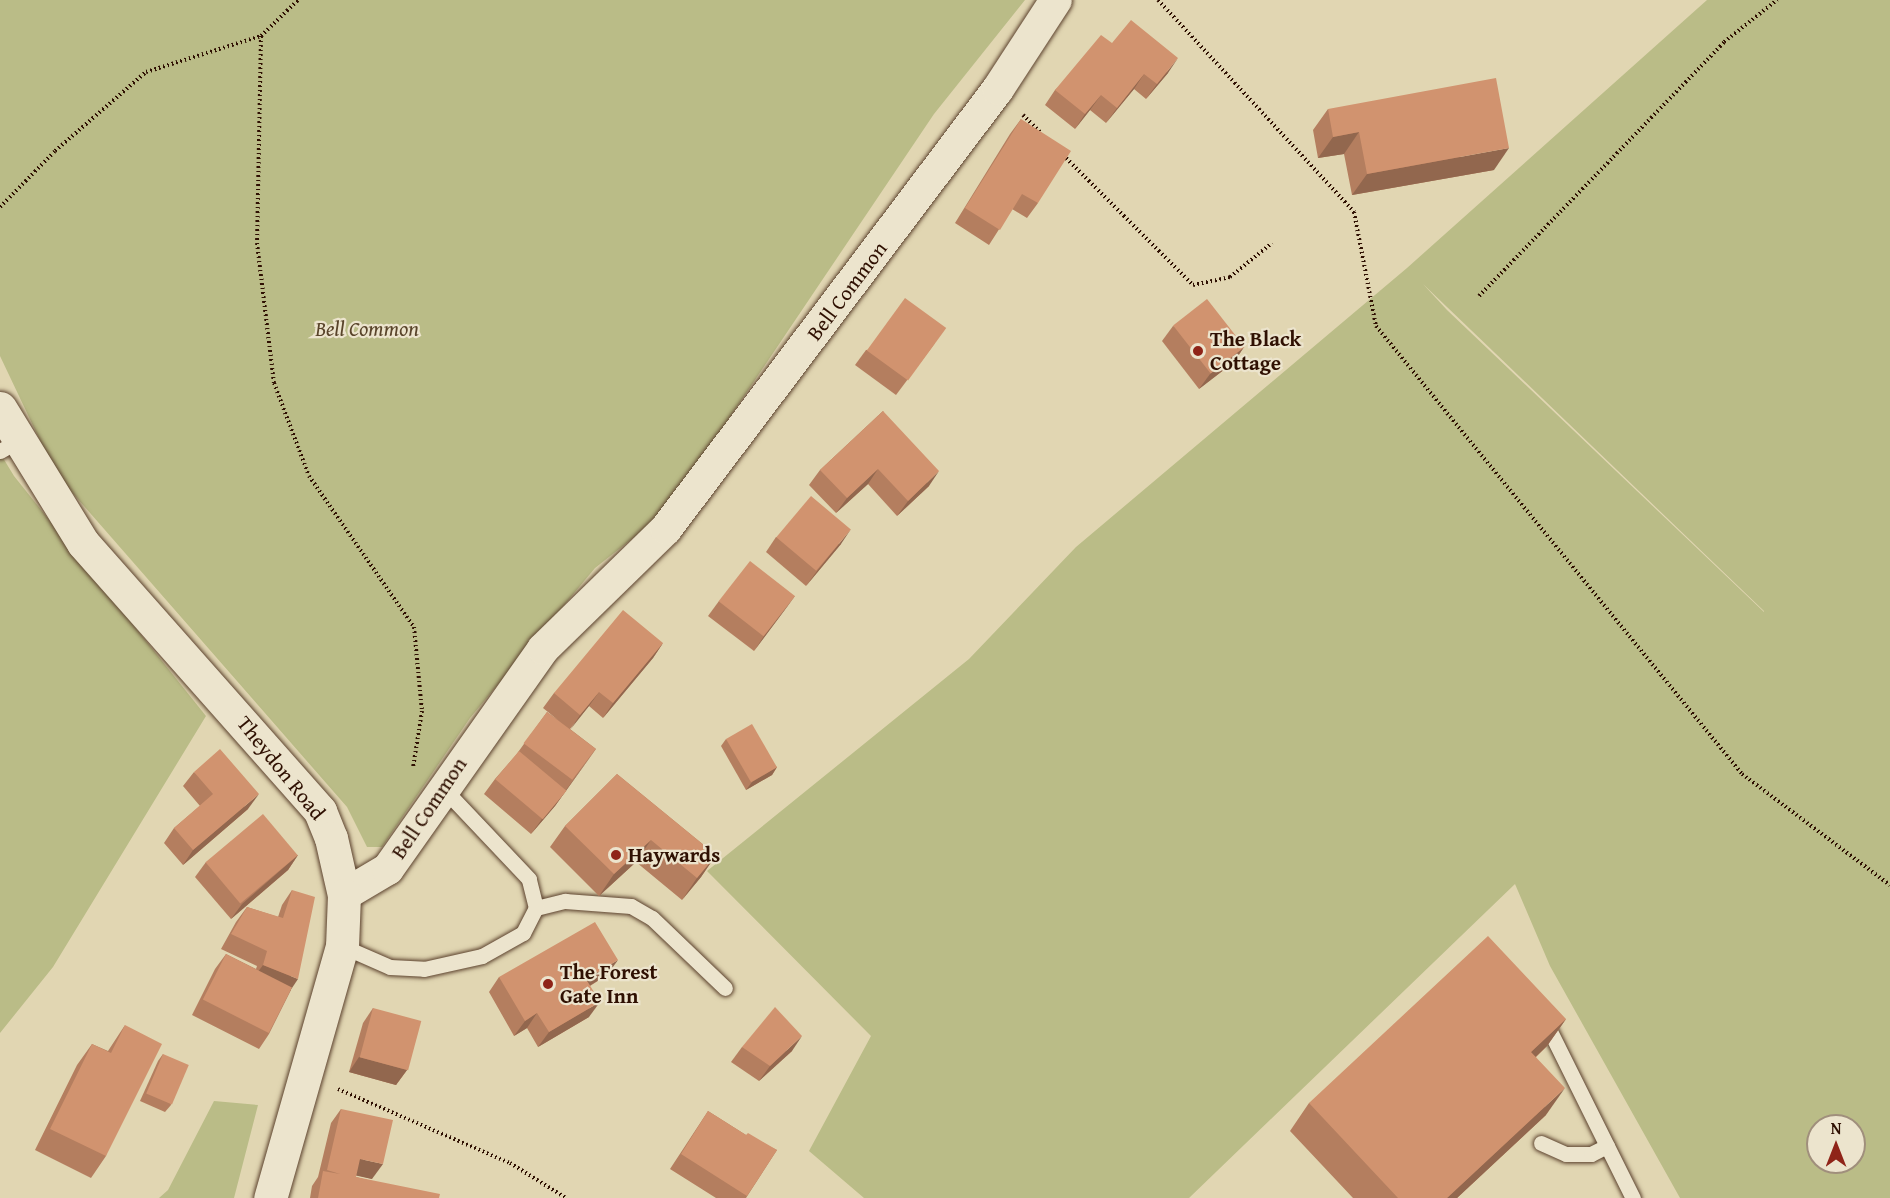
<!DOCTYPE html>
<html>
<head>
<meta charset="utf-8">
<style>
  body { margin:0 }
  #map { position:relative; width:1890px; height:1198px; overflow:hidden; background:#e1d6b2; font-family:"Gentium Book Plus",serif }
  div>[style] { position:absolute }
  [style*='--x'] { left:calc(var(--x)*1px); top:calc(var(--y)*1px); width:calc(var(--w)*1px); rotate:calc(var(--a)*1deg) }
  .green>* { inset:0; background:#babc87 }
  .path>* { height:4px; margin-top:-2px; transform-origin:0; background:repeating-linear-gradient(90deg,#2f1002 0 1.5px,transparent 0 4.5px) }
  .roads { filter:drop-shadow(0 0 2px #5c422e) drop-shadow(0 0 2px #5c422e) }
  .lane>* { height:15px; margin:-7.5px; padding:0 7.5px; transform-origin:7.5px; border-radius:7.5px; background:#ece4cd }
  .street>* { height:32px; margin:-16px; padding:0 16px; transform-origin:16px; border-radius:16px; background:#ece4cd }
  .secondary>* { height:33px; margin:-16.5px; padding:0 16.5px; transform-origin:16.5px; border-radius:16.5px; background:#ece4cd }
  .wall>* { inset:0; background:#b47e5f }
  .shaded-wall>* { inset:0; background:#92674e }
  .building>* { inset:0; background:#d1936f; transform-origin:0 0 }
  .dots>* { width:16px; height:16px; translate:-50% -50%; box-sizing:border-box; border:3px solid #ece4cd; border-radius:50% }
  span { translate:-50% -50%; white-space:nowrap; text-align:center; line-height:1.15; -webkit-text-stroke:4.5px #ece4cd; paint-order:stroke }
  .street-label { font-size:21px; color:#2f1002 }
  .park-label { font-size:21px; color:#59442a; font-style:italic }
  .poi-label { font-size:21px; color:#2f1002; font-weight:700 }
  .left { translate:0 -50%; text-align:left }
  .north { position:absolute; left:1806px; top:1114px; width:60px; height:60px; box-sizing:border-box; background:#ece4cd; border:2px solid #a08f7c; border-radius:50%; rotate:0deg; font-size:16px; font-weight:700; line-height:24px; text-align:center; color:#2f1002 }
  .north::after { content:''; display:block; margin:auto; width:21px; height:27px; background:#8f2418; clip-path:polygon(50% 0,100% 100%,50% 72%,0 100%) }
</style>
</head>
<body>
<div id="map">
  <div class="green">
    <i style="clip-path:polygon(0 0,1025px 0,934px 114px,666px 512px,595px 568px,470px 718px,382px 847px,367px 847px,347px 807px,56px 474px,0 356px)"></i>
    <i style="clip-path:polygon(evenodd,1707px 0,1890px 0,1890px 1198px,1680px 1198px,1550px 966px,1515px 884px,1189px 1198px,864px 1198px,809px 1151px,871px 1036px,707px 871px,969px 659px,1076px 547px,1407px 268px,1707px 0,1423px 284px,1764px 611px,1764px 612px,1447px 310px,1423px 284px,1707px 0,1818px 1126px,1854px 1126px,1854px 1162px,1818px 1162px,1818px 1126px)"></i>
    <i style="clip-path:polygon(0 453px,14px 476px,206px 716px,53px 967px,0 1033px)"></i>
    <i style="clip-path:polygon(214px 1101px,258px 1105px,234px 1198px,159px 1198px,168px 1190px)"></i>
  </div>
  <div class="path">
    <i style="--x:1158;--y:0;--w:289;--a:47.2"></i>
    <i style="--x:1354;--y:212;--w:116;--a:79.1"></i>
    <i style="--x:1376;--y:326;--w:578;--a:50.75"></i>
    <i style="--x:1742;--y:774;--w:185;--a:36.9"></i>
    <i style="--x:261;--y:36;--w:207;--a:91.1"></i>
    <i style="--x:257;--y:243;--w:141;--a:83.1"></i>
    <i style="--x:274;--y:383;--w:99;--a:69.4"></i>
    <i style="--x:309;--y:476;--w:184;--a:55.2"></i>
    <i style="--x:414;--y:627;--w:84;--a:84.6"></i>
    <i style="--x:422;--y:711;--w:58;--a:99"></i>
    <i style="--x:1023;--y:115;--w:25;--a:45"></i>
    <i style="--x:1063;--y:155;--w:184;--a:45"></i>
    <i style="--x:1193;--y:285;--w:38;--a:-12"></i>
    <i style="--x:1230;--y:277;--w:54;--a:-39"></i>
    <i style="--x:0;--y:207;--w:78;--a:-45.5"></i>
    <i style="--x:55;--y:151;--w:121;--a:-41"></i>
    <i style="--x:146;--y:72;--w:121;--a:-17.4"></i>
    <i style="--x:261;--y:36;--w:52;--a:-44.2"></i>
    <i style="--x:1479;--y:296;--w:353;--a:-46"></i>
    <i style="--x:1724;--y:42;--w:68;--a:-38.4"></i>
    <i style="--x:338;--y:1089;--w:187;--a:23.3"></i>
    <i style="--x:510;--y:1163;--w:66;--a:32"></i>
  </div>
  <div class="roads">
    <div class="lane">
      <i style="--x:0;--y:451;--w:22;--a:-30"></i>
      <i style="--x:536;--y:908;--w:30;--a:-14"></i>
      <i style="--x:565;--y:901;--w:66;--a:4.3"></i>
      <i style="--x:631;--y:906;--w:24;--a:30"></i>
      <i style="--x:652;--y:918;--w:101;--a:43.8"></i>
      <i style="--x:342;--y:946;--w:52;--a:23.6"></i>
      <i style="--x:390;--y:967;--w:34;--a:3"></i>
      <i style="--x:424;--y:969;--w:59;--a:-12.6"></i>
      <i style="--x:482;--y:956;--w:47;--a:-29.3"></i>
      <i style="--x:523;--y:933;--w:28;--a:-63"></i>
      <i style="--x:536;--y:908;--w:30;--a:-104"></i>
      <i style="--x:529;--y:879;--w:127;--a:-133.4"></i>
      <i style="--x:1545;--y:1021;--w:198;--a:63.6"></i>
      <i style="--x:1541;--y:1143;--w:27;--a:24"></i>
      <i style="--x:1566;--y:1154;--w:25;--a:0"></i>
      <i style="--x:1591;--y:1154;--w:18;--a:-27"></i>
    </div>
    <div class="street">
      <i style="--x:344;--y:895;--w:51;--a:-30.6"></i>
      <i style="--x:388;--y:869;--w:269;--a:-54.8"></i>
      <i style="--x:543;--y:649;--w:172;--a:-44.3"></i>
      <i style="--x:666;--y:529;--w:551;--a:-52.96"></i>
      <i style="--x:998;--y:89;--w:106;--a:-56.9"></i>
    </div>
    <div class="secondary">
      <i style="--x:0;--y:408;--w:158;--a:58.4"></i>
      <i style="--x:83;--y:543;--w:358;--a:48.5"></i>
      <i style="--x:320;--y:811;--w:29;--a:68"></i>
      <i style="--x:331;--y:838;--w:58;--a:77.2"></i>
      <i style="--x:344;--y:895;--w:51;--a:92.2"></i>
      <i style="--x:342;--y:946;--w:262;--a:105.9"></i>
    </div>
  </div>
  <div class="wall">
    <i style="clip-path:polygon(1112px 43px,1168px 73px,1146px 99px,1134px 89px,1106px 123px,1090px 110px,1075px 129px,1045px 105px,1055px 90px)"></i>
    <i style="clip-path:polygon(1328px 109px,1494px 170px,1352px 195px,1344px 154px,1318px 158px,1313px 130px)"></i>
    <i style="clip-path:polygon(1021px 119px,1038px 203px,1027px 218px,1012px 209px,989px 245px,955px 223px,1010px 134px)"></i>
    <i style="clip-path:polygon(1173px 326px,1244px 347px,1234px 362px,1199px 389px,1162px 341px)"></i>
    <i style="clip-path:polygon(935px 343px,896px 395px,855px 365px,866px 350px)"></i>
    <i style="clip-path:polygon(883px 411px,929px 486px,897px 516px,868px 484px,836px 513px,809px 485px,820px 470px)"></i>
    <i style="clip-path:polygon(776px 537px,841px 544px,806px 586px,766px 552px)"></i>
    <i style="clip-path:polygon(795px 596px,754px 651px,708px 616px,719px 601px)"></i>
    <i style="clip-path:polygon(663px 643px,653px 658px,603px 718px,589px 706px,570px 729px,596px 749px,555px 806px,531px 834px,484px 794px,495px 779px,516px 755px,547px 712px,558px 720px,543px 708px,554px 693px)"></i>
    <i style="clip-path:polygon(726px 739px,777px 767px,772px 775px,746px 790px,721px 746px)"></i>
    <i style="clip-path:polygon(194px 772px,248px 809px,183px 865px,164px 843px,174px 828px,200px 806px,183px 786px)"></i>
    <i style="clip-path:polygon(617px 774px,716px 855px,701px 877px,682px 900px,636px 862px,599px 896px,550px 847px,565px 826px)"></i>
    <i style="clip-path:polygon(298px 855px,288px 870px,231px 919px,195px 877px,206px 862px)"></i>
    <i style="clip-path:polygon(292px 890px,291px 990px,269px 1034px,259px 1049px,192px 1015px,215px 969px,226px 954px,256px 969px,257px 966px,221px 949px,236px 922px,247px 907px,278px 917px,282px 905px)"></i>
    <i style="clip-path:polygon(607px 975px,590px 986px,589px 1017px,538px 1047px,527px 1028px,514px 1036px,489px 992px,499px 977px)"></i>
    <i style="clip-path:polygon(373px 1008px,407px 1070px,396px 1085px,349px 1072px,363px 1023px)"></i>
    <i style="clip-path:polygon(1566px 1019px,1547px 1046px,1536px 1057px,1546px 1115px,1457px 1198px,1353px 1198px,1290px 1131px,1309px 1103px)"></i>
    <i style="clip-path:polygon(125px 1025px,106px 1156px,91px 1178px,35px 1150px,77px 1065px,92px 1044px,108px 1051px)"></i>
    <i style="clip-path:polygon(742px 1047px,792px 1051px,759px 1081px,731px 1062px)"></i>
    <i style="clip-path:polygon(163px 1054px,171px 1105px,165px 1112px,140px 1101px,158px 1061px)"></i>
    <i style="clip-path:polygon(341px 1109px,372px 1179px,356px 1175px,356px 1177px,439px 1198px,310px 1198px,312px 1186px,318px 1177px,331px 1123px)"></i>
    <i style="clip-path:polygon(708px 1111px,746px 1135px,777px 1150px,746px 1198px,716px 1198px,670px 1169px)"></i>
  </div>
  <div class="shaded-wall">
    <i style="clip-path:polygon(1178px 58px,1168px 73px,1146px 99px,1157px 84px)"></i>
    <i style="clip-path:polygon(1144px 74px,1134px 89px,1106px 123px,1117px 108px)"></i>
    <i style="clip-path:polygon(1101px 95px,1090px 110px,1075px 129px,1085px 114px)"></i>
    <i style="clip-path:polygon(1359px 132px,1344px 154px,1318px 158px,1333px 137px)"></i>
    <i style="clip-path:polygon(1509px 148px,1494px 170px,1352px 195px,1367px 174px)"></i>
    <i style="clip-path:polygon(1244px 347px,1234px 362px,1199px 389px,1210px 374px)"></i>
    <i style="clip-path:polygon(878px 469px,868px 484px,836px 513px,847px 498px)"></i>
    <i style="clip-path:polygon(939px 471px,929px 486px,897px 516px,908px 501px)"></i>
    <i style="clip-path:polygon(851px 529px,841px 544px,806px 586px,817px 571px)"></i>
    <i style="clip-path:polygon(795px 596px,784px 611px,754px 651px,764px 636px)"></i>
    <i style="clip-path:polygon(663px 643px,653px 658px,603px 718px,613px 703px)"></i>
    <i style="clip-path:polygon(599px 692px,589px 706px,570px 730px,580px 715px)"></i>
    <i style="clip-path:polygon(596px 749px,555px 806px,531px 834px,542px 819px,563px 794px)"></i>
    <i style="clip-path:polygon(777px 767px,772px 775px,746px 790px,752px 782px)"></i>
    <i style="clip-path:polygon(259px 794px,248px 809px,183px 865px,193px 850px)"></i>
    <i style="clip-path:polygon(651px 840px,636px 862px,599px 896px,614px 874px)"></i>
    <i style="clip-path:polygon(298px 855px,288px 870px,231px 919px,242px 904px)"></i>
    <i style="clip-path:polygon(716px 855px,701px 877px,682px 900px,697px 878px)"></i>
    <i style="clip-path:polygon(618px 960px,607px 975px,576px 994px,586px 979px)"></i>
    <i style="clip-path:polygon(263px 965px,298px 979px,288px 994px,252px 980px)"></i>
    <i style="clip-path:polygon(600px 1002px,589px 1017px,538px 1047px,549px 1032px)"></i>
    <i style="clip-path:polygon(537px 1013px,527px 1028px,514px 1036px,525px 1021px)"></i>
    <i style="clip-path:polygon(1566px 1019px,1547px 1046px,1512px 1079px,1531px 1052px)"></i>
    <i style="clip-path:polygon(802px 1036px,792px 1051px,759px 1081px,770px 1066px)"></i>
    <i style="clip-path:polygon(359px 1057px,407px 1070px,396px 1085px,349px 1072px)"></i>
    <i style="clip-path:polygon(1565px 1088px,1546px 1115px,1457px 1198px,1447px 1198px)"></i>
    <i style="clip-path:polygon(360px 1159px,383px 1164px,372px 1179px,349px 1174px)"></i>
  </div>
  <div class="building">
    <i style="clip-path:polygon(1131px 20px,1178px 58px,1157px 84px,1144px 74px,1117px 108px,1101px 95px,1085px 114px,1055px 90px,1101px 35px,1112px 43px)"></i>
    <i style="clip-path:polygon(1496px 78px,1509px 148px,1367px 174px,1359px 132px,1333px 137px,1328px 109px)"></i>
    <i style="clip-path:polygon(1021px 119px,1071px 151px,1038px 203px,1022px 194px,1000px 230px,965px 208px)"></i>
    <i style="left:905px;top:298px;width:51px;height:65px;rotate:36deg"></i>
    <i style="left:1207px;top:299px;width:61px;height:43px;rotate:52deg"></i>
    <i style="clip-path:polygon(883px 411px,939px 471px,908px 501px,878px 469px,847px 498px,820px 470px)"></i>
    <i style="left:811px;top:496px;width:52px;height:54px;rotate:40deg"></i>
    <i style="left:750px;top:561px;width:57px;height:51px;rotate:38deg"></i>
    <i style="clip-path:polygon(623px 610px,663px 643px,613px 703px,599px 692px,580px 715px,554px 693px)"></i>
    <i style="left:547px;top:712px;width:61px;height:39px;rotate:37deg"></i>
    <i style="left:752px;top:724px;width:50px;height:30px;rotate:60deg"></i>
    <i style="clip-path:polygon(220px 749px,259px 794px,193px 850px,174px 828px,213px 794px,194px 772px)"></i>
    <i style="left:519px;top:751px;width:62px;height:37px;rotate:40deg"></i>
    <i style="clip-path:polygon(617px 774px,716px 855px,697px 878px,651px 840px,614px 874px,565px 826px)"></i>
    <i style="left:263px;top:814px;width:54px;height:75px;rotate:50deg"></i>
    <i style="clip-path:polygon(292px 890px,315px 897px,298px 979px,263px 965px,267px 951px,231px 934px,247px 907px,283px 918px)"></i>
    <i style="clip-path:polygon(595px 922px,618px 960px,586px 979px,600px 1002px,549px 1032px,537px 1013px,525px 1021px,499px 977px)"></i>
    <i style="clip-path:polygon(1488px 936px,1566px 1019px,1531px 1052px,1565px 1088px,1447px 1198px,1398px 1198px,1309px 1103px)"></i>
    <i style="left:226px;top:954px;width:74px;height:51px;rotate:27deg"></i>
    <i style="clip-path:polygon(775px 1007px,802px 1036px,770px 1066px,742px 1047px)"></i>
    <i style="left:373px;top:1008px;width:50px;height:51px;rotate:15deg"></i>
    <i style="clip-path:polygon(125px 1025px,162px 1044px,106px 1156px,50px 1129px,92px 1044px,111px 1053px)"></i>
    <i style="left:163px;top:1054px;width:28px;height:43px;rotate:23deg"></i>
    <i style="clip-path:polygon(341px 1109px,393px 1120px,383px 1164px,360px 1159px,356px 1177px,440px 1194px,439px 1198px,318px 1198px,323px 1171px,340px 1174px,327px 1170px)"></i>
    <i style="clip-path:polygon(708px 1111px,746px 1135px,748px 1133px,777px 1150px,747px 1196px,681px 1154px)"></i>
  </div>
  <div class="dots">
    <i style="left:1198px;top:351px;background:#8f2418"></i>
    <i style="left:616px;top:855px;background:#8f2418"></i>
    <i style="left:548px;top:984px;background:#8f2418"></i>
  </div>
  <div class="street-label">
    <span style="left:847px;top:291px;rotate:-53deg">Bell Common</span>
    <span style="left:281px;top:768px;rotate:51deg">Theydon Road</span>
    <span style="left:429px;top:808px;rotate:-56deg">Bell Common</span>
  </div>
  <div class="park-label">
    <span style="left:367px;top:329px">Bell Common</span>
  </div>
  <div class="poi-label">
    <span class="left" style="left:1210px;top:351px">The Black<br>Cottage</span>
    <span class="left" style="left:628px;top:855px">Haywards</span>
    <span class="left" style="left:560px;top:984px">The Forest<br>Gate Inn</span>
  </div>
  <div class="north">N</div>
</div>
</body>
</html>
